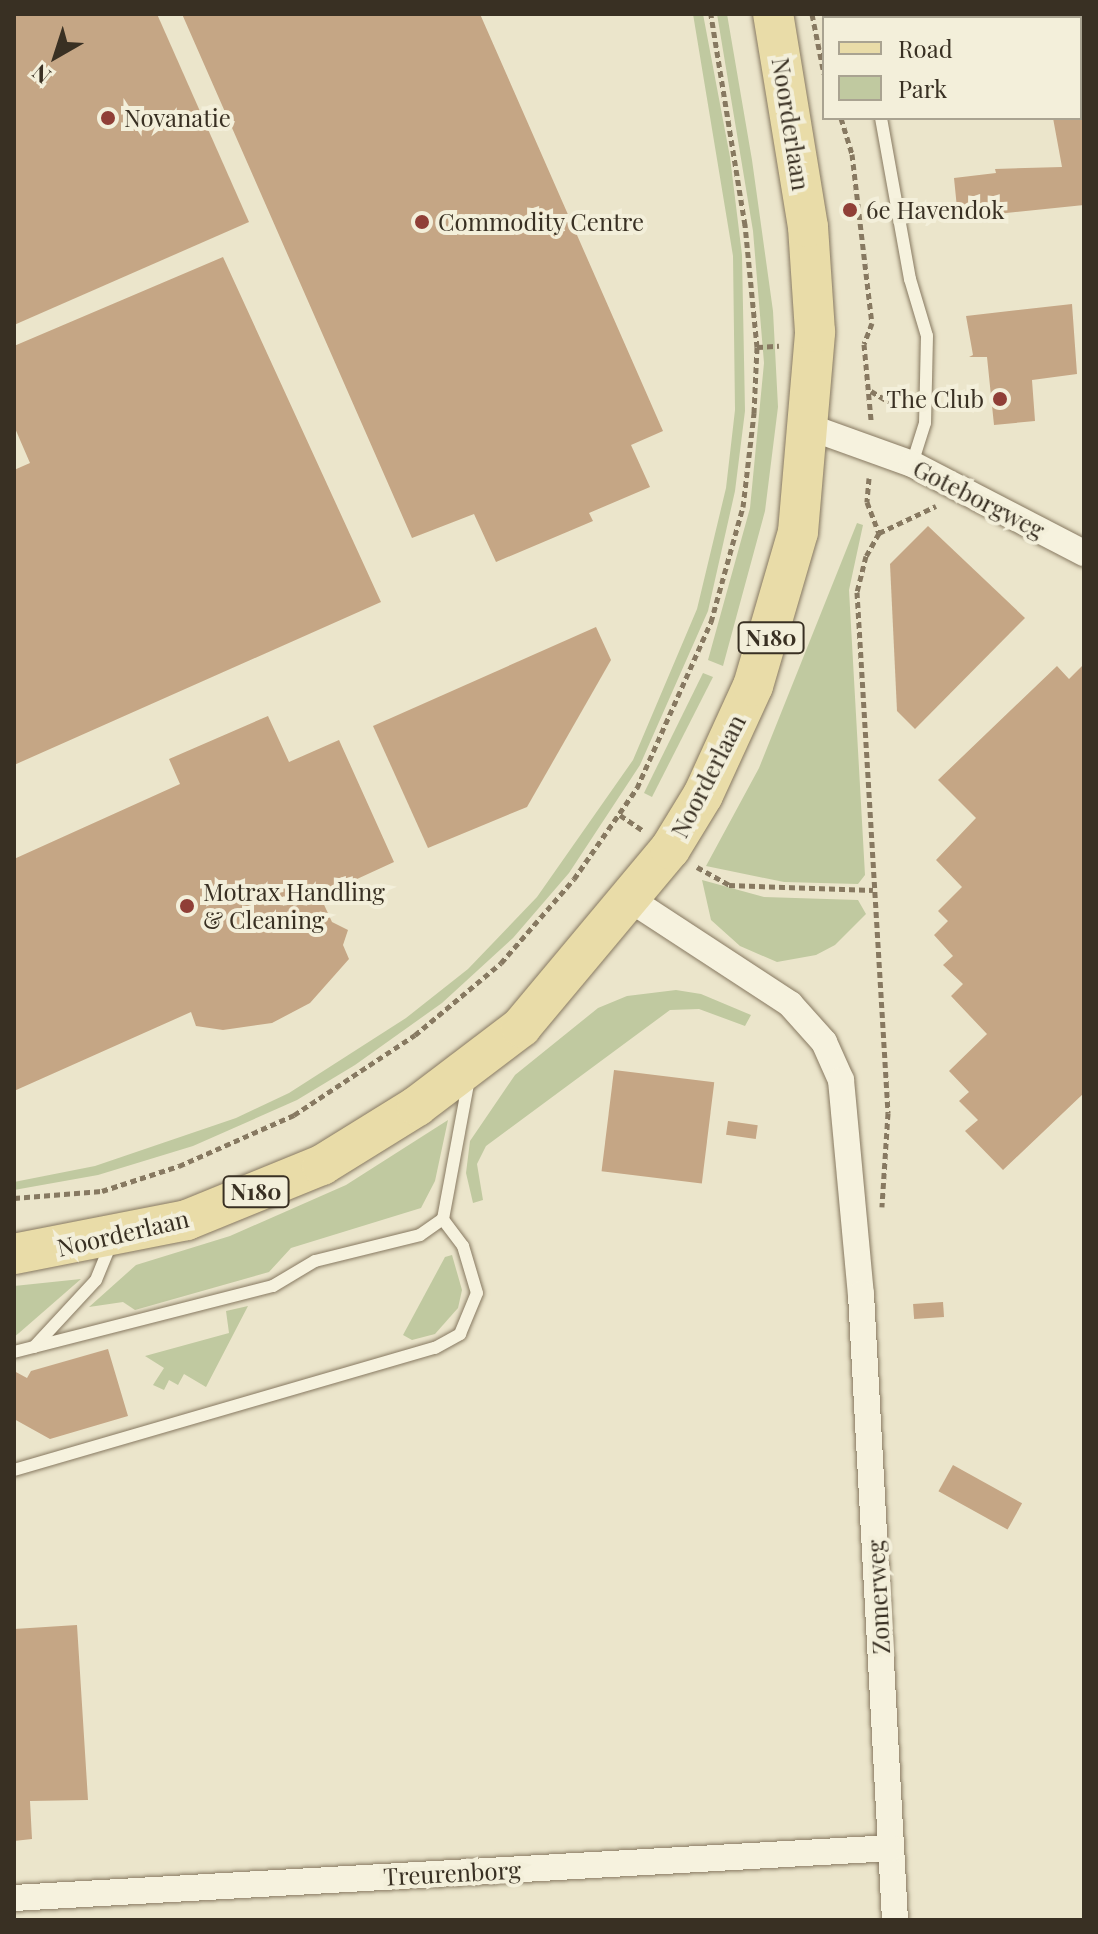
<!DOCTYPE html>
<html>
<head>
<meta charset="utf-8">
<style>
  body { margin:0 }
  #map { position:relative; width:1098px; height:1934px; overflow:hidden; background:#ebe5cb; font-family:"Playfair Display",serif }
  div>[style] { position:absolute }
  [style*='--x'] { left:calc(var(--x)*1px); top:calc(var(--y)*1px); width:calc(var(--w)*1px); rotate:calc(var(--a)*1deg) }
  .green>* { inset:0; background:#c0c9a0 }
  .building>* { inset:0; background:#c5a685; transform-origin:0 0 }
  .path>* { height:5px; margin-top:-2.5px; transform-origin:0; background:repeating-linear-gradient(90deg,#877961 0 6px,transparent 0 10px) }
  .roads { filter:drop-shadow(0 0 2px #877961) drop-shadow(0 0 2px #877961) }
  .lane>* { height:12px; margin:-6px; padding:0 6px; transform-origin:6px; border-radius:6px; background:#f6f2de }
  .street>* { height:26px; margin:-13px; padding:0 13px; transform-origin:13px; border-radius:13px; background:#f6f2de }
  .primary>* { height:40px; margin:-20px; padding:0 20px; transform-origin:20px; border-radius:20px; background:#e9dca8 }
  .dots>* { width:22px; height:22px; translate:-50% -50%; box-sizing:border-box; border:4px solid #f3efda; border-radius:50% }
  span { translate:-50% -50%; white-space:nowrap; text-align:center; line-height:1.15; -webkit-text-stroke:8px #f3efda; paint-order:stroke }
  .shield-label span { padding:2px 6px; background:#f3efda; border:2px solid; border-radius:6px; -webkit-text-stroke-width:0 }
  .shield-label { font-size:22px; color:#393023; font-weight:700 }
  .poi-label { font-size:24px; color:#393023 }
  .left { translate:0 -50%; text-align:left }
  .right { translate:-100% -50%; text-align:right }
  .street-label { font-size:24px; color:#393023 }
  .frame { position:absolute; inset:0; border:16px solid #393023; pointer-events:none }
  .legend { position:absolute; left:822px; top:16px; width:260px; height:104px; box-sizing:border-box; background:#f3efda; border:2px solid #a9a391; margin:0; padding:10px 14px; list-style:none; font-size:24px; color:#393023 }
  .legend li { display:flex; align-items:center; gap:16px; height:40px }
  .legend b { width:40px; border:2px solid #a9a391 }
  .north { position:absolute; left:16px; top:16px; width:80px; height:80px; -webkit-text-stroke:6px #f3efda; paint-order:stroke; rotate:219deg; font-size:22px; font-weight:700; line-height:32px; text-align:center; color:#393023 }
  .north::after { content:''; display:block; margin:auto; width:28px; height:36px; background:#393023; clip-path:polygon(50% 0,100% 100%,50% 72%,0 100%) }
</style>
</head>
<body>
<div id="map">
  <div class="green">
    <i style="clip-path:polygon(693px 14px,703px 14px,730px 157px,742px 255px,745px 411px,735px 491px,708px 611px,640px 765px,569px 873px,513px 938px,442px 1003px,355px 1065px,297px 1100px,193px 1146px,98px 1175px,14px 1190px,14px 1182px,95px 1166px,236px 1118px,289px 1093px,406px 1018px,468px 969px,537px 897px,633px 760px,697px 609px,726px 488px,735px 410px,733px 256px)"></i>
    <i style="clip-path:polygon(717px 14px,727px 14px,752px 160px,773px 311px,778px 407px,765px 511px,723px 666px,708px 660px,750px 508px,764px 363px,753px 231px)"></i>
    <i style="clip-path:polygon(857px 523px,863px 525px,849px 590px,865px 875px,858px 884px,784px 882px,706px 866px,759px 768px)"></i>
    <i style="clip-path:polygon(703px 673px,713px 677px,652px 797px,644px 793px)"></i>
    <i style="clip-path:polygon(702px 880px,764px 897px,858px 900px,866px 914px,835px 945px,816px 955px,777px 962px,740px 946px,711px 920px)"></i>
    <i style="clip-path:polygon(676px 990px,701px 994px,751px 1015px,745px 1026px,699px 1009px,670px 1010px,486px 1146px,477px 1164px,483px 1200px,473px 1203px,466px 1173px,470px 1141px,515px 1075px,598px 1008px,627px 996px)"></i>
    <i style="clip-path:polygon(448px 1120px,435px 1181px,421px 1208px,291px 1248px,269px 1272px,135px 1310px,123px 1302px,89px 1307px,136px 1265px,230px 1236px,346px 1185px)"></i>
    <i style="clip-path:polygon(452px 1255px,462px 1290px,458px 1308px,435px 1334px,412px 1340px,403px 1335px,445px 1257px)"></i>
    <i style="clip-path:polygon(81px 1279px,19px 1333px,14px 1337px,14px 1286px)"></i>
    <i style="clip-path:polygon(248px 1306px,206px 1387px,184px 1374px,178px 1385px,169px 1380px,164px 1390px,153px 1385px,164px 1368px,145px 1356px,229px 1333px,226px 1311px)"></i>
  </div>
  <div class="building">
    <i style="clip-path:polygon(14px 14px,157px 14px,249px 222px,14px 325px)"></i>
    <i style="clip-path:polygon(182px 14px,480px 14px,663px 431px,631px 445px,650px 487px,589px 513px,593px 521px,496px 562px,474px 514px,412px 538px)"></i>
    <i style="clip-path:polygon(962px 14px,1043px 14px,1043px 16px,963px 18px)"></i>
    <i style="clip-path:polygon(1080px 54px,1084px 54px,1084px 205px,958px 218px,954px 178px,996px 173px,995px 169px,1062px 167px,1053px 118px,1080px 118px)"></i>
    <i style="clip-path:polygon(223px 257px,381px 602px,14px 765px,14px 470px,30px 463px,14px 426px,14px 346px)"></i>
    <i style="clip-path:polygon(1072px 304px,1077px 374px,1032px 380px,1035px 421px,994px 425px,987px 357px,969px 357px,973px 355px,966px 316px)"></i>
    <i style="clip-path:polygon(928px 526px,1025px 618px,915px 729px,897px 711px,890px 564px)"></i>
    <i style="clip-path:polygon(596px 627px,611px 660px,527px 807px,428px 848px,373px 726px)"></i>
    <i style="clip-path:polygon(1084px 664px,1084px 1093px,1003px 1170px,965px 1131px,978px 1120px,959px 1101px,969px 1092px,949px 1071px,987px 1034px,951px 996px,963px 984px,943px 965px,953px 956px,934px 935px,948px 921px,938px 911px,962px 887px,936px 860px,976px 818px,938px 780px,1057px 666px,1069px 679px)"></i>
    <i style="clip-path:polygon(268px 716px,289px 762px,339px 740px,394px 862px,320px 896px,332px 922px,348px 930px,343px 945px,349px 959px,310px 1003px,272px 1023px,223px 1030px,196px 1026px,191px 1012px,14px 1091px,14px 859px,180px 784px,169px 759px)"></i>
    <i style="left:614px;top:1070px;width:101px;height:102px;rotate:7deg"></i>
    <i style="left:728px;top:1121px;width:30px;height:14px;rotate:8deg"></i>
    <i style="left:943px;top:1302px;width:15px;height:30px;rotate:86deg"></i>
    <i style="clip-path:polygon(108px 1349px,128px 1416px,50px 1439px,14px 1419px,14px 1371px,27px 1378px,31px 1371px)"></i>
    <i style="left:953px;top:1465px;width:79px;height:30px;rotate:29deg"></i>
    <i style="clip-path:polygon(77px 1625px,88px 1800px,30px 1801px,32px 1839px,14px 1841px,14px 1629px)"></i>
  </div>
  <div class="path">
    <i style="--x:812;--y:14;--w:61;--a:78.7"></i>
    <i style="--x:841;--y:118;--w:38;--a:73"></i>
    <i style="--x:852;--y:154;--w:170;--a:83.3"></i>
    <i style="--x:872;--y:323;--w:22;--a:111"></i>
    <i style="--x:864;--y:344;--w:76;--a:84.7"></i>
    <i style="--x:757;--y:347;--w:22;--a:-3"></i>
    <i style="--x:871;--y:391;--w:39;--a:31"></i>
    <i style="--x:869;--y:478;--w:24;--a:95"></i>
    <i style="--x:867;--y:502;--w:33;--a:69"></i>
    <i style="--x:879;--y:533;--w:26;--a:119"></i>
    <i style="--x:866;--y:556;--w:37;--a:104"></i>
    <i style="--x:857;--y:592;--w:522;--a:86.59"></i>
    <i style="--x:888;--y:1113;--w:94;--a:93.7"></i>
    <i style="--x:879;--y:533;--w:63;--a:-25.3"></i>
    <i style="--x:620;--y:815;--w:27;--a:34"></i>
    <i style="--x:697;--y:867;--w:37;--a:29"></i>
    <i style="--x:729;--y:885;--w:144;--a:2"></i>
    <i style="--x:14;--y:1198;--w:88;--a:-4.5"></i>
    <i style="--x:102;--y:1191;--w:81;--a:-18"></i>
    <i style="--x:179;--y:1166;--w:126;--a:-23.9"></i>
    <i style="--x:294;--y:1115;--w:145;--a:-33.5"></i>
    <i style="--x:415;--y:1035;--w:112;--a:-39.9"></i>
    <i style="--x:501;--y:963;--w:111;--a:-49"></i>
    <i style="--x:574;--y:879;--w:111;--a:-55.3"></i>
    <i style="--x:637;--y:788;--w:182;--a:-66"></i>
    <i style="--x:711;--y:622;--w:119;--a:-74.5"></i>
    <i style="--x:743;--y:507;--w:95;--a:-83.3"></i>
    <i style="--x:754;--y:413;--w:66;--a:-87.4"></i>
    <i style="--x:757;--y:347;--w:123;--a:-95.6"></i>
    <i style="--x:745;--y:225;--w:214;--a:-99.2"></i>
  </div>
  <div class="roads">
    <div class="lane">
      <i style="--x:877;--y:18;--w:4;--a:-76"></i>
      <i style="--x:881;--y:118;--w:164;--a:79.8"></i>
      <i style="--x:910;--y:279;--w:59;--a:73.4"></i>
      <i style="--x:927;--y:336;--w:87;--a:91.3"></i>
      <i style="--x:925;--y:423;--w:43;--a:107.6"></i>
      <i style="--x:34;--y:1347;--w:91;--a:-47.2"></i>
      <i style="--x:96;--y:1280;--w:42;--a:-67.7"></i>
      <i style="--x:14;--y:1352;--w:267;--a:-14.3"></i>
      <i style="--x:273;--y:1286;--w:49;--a:-30.8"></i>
      <i style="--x:315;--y:1261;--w:108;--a:-13.9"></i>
      <i style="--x:420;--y:1235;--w:28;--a:-35"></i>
      <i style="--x:14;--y:1470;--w:438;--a:-16.2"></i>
      <i style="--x:435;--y:1348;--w:29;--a:-29"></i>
      <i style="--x:460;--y:1334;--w:44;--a:-67.5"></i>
      <i style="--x:477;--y:1293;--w:49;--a:-106.6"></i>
      <i style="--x:463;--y:1246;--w:34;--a:-127"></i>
      <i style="--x:443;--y:1219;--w:142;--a:-79.5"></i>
    </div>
    <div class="street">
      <i style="--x:809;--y:427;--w:109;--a:19.8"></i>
      <i style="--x:912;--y:464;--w:194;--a:27.4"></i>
      <i style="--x:628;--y:898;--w:194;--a:33.2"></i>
      <i style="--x:790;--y:1004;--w:51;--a:48.2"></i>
      <i style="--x:824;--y:1042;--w:42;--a:65.9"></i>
      <i style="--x:841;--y:1080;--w:215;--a:84.7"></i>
      <i style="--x:861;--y:1294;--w:627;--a:86.89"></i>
      <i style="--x:14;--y:1898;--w:878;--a:-3.26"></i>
    </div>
    <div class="primary">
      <i style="--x:14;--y:1254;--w:176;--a:-11.1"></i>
      <i style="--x:187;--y:1220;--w:146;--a:-22.2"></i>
      <i style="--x:322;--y:1165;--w:112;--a:-31.8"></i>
      <i style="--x:417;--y:1106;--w:131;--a:-37.2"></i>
      <i style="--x:521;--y:1027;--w:232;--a:-50.1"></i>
      <i style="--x:670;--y:849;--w:63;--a:-58.6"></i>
      <i style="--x:703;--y:795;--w:120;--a:-65.4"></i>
      <i style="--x:753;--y:686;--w:160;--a:-73.7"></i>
      <i style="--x:798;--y:532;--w:201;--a:-85.1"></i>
      <i style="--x:815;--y:332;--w:105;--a:-93.8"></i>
      <i style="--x:808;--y:227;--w:216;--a:-99.3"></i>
    </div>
  </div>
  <div class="dots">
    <i style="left:108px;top:118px;background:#903f37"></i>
    <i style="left:850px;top:210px;background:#903f37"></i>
    <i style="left:422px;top:222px;background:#903f37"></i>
    <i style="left:1000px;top:399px;background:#903f37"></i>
    <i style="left:187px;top:906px;background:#903f37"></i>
  </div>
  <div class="shield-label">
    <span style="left:771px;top:638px">N180</span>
    <span style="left:256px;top:1192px">N180</span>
  </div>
  <div class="poi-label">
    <span class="left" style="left:124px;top:118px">Novanatie</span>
    <span class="left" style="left:866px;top:210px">6e Havendok</span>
    <span class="left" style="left:438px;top:222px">Commodity Centre</span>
    <span class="right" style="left:984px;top:399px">The Club</span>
    <span class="left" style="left:203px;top:906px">Motrax Handling<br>&amp; Cleaning</span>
  </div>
  <div class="street-label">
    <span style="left:791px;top:124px;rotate:81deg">Noorderlaan</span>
    <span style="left:979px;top:499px;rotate:27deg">Goteborgweg</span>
    <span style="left:708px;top:776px;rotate:-63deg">Noorderlaan</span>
    <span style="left:123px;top:1233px;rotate:-13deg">Noorderlaan</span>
    <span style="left:878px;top:1597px;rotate:-93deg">Zomerweg</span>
    <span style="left:452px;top:1873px;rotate:-3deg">Treurenborg</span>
  </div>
  <div class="frame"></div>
  <ul class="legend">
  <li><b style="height:10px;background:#e9dca8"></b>Road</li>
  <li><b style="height:22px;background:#c0c9a0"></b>Park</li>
  </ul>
  <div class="north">N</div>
</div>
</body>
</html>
